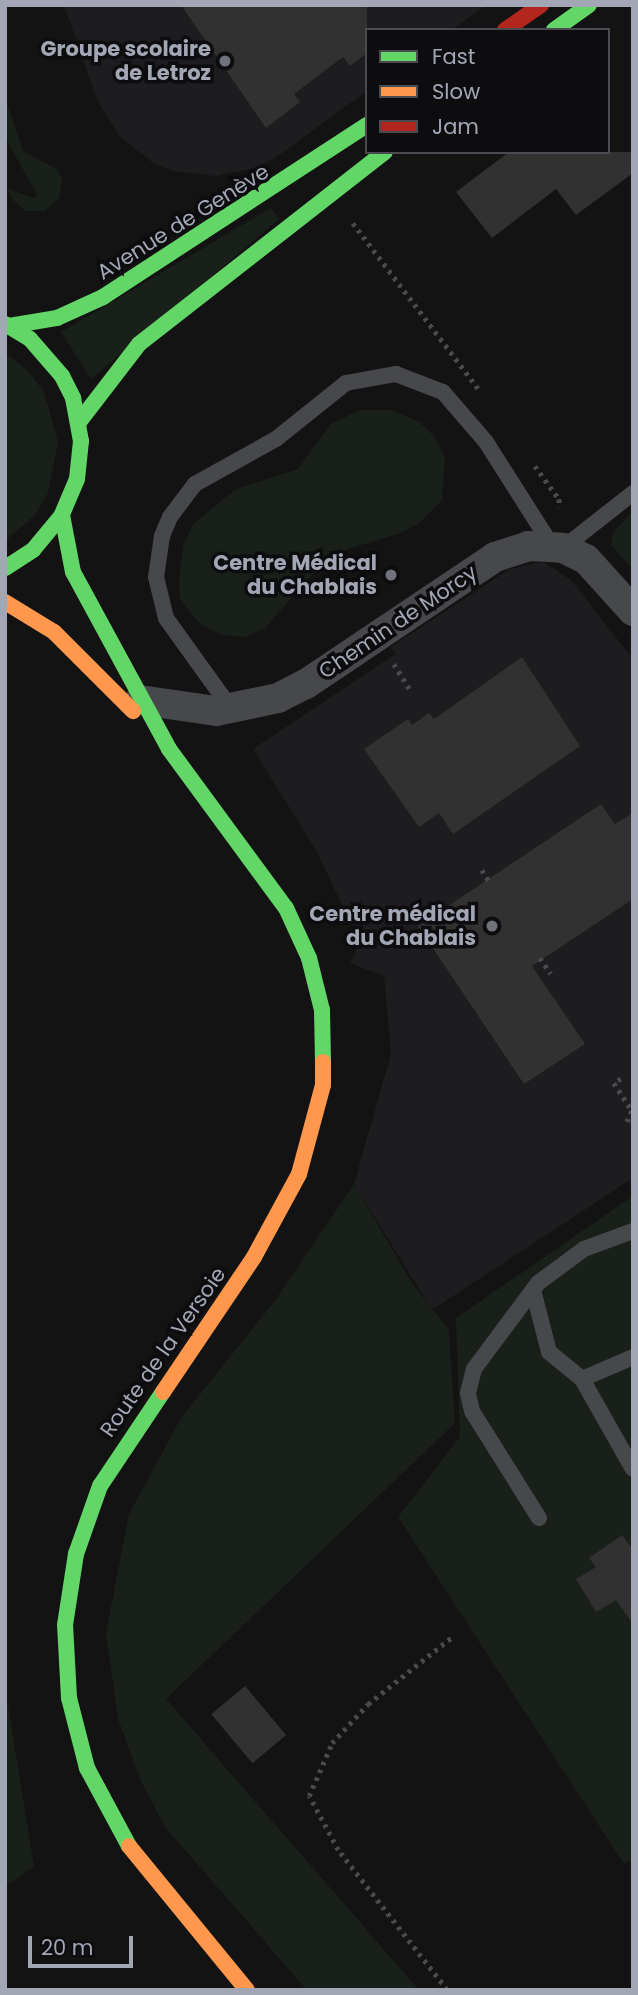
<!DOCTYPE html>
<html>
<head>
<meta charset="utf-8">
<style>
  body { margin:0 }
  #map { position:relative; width:638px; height:1995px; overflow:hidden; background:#131313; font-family:Poppins,sans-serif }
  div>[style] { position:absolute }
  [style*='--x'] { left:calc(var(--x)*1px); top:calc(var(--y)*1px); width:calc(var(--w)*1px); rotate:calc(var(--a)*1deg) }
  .built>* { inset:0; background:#1d1d1f }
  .green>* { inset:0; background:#19201a }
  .building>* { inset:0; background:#313132; transform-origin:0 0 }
  .path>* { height:4.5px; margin-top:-2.25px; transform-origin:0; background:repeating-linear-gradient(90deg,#49494e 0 3.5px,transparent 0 8.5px) }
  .lane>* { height:16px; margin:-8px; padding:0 8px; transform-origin:8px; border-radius:8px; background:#47484c }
  .street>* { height:30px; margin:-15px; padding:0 15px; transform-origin:15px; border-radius:15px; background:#47484c }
  .fast>* { height:16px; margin:-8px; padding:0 8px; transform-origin:8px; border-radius:8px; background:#63d668 }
  .slow>* { height:16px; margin:-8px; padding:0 8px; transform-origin:8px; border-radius:8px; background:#ff974d }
  .jam>* { height:16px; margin:-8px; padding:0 8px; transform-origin:8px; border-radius:8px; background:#b3261e }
  .dots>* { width:19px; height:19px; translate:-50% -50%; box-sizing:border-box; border:4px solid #0d0d0f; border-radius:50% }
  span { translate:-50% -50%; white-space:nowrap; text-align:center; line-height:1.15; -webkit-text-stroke:7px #0d0d0f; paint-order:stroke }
  .poi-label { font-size:21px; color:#a3a7b5; font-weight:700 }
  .right { translate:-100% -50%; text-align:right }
  .street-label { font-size:21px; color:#a3a7b5 }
  .frame { position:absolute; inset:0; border:7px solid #a3a7b5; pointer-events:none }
  .legend { position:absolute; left:365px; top:28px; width:245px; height:126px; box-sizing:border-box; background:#0d0d0f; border:2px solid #494b51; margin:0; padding:9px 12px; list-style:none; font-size:21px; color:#a3a7b5 }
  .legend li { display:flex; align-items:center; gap:14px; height:35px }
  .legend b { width:35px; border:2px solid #494b51 }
  .scale { position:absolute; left:28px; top:1936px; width:105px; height:32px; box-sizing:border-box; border:4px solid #a3a7b5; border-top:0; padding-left:9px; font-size:21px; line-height:24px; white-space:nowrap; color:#a3a7b5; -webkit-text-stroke:5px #0d0d0f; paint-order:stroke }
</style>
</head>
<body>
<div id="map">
  <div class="built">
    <i style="clip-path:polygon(64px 5px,486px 5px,452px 30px,367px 30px,367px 91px,275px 158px,256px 168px,215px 176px,173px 171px,153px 163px,120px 137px,98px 102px)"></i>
    <i style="clip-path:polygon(543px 562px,571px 580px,633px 659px,633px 1178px,432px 1310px,354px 1184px,391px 1054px,384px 976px,350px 963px,360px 943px,317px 852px,253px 749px,395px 654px,391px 647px,510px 569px)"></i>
  </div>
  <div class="green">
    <i style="clip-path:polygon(5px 97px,23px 151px,58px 170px,62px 179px,59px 198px,45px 211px,25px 211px,11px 198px,8px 189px,34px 198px,37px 195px,5px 137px)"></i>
    <i style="clip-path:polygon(271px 208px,279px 219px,91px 379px,61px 332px)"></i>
    <i style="clip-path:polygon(5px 353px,28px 371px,44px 392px,58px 442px,48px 493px,35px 515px,5px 541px)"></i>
    <i style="clip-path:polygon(360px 410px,391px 410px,418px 421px,434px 436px,445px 457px,442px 500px,419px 523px,403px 532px,329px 555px,266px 627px,246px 637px,223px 635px,201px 625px,180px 599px,179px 582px,183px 546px,193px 524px,236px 489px,298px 469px,331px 424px)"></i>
    <i style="clip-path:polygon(633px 511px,633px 570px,611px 545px,613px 533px)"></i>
    <i style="clip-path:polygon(354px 1184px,414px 1286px,449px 1330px,455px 1423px,166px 1699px,419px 1990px,307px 1990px,165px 1827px,140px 1779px,118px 1719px,106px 1633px,129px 1514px,181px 1418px,274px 1302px)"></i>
    <i style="clip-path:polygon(633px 1196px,633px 1859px,624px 1864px,398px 1517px,460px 1437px,456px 1318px)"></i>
    <i style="clip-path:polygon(5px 1687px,34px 1867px,5px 1886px)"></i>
  </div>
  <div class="building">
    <i style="clip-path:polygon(181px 5px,367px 5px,367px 53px,350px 66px,343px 57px,294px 94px,300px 102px,266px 128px)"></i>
    <i style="clip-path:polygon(509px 152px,633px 152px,633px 173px,576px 215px,556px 189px,492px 238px,456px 192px)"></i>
    <i style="clip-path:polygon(522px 657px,580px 746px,453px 834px,439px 813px,419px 827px,364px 749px,408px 719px,412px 725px,429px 713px,434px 719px)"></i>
    <i style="clip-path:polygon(601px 804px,615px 824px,633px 813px,633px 899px,532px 966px,585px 1044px,524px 1084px,418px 926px)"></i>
    <i style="clip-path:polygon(622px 1535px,633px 1550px,633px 1624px,616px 1600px,596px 1612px,576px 1579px,596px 1567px,589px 1558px)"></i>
    <i style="left:245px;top:1686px;width:64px;height:44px;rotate:50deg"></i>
  </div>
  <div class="path">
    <i style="--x:353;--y:223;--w:211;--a:52.9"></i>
    <i style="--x:535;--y:466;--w:41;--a:54"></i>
    <i style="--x:559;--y:499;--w:9;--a:84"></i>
    <i style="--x:394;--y:664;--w:34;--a:58"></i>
    <i style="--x:482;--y:870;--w:13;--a:58"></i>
    <i style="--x:540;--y:958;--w:19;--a:55"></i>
    <i style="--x:621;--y:1079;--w:8;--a:150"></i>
    <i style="--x:614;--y:1083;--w:33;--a:57"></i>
    <i style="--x:632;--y:1111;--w:12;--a:114"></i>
    <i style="--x:447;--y:1990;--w:177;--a:-127.9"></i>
    <i style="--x:338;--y:1850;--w:61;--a:-118.2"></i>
    <i style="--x:309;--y:1796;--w:58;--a:-66.5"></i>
    <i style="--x:332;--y:1743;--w:53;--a:-47.3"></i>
    <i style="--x:368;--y:1704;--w:107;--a:-38.6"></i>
  </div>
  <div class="lane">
    <i style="--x:563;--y:548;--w:89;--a:-38.2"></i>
    <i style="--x:232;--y:710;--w:113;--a:-125.7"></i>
    <i style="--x:166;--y:618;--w:42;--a:-103.7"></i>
    <i style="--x:156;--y:577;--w:41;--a:-81.7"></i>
    <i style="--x:162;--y:536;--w:21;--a:-67"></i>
    <i style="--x:170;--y:517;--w:41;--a:-52.9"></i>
    <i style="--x:195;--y:484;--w:93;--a:-29.1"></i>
    <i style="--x:276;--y:439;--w:90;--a:-38.7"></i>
    <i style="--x:346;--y:383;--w:51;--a:-10.2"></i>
    <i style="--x:396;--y:374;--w:50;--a:21"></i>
    <i style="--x:443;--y:392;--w:66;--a:49.3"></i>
    <i style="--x:486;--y:442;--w:123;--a:57.6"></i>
    <i style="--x:533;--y:1290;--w:64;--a:75.5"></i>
    <i style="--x:549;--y:1352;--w:43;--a:39.3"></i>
    <i style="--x:582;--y:1379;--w:103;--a:60.5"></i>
    <i style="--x:582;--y:1379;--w:56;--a:-23.3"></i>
    <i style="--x:539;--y:1518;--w:126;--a:-122.1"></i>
    <i style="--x:472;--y:1411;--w:18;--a:-103"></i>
    <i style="--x:468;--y:1393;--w:25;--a:-76"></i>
    <i style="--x:474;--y:1369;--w:107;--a:-53.3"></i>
    <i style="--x:538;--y:1283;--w:57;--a:-36.5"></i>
    <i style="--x:584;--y:1249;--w:52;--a:-20.2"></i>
  </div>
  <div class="street">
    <i style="--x:140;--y:700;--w:77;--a:8.2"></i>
    <i style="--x:216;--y:711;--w:63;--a:-11.8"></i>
    <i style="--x:278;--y:698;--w:31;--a:-27"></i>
    <i style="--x:306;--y:684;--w:228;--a:-33.9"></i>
    <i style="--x:495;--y:557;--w:35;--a:-18"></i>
    <i style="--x:528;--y:546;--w:35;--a:3"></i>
    <i style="--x:563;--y:548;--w:25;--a:26"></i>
    <i style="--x:586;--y:559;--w:70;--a:47.9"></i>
  </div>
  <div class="fast">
    <i style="--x:554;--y:30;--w:43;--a:-35.5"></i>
    <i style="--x:5;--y:324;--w:29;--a:31"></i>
    <i style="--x:30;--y:339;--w:49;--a:49.1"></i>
    <i style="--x:62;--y:376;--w:25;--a:63"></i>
    <i style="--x:73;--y:398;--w:44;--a:79.5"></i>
    <i style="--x:81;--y:441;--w:38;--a:96"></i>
    <i style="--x:77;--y:479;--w:39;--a:113"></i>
    <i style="--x:62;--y:515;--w:45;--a:129.6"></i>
    <i style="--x:33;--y:550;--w:33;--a:147"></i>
    <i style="--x:9;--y:326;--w:49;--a:-9.5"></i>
    <i style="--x:57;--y:318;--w:51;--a:-24.5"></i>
    <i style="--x:103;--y:297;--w:315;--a:-33.1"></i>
    <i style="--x:79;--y:422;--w:98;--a:-52.4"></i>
    <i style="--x:139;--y:344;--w:312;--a:-38"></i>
    <i style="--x:62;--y:515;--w:58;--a:79.1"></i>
    <i style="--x:73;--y:572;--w:201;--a:61.5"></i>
    <i style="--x:169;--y:749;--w:197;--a:53.7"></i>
    <i style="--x:286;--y:908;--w:55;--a:65.3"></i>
    <i style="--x:309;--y:958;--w:54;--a:76"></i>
    <i style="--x:322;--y:1010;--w:52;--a:88.9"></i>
    <i style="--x:129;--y:1846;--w:89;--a:-118.3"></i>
    <i style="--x:87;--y:1768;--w:72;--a:-104.4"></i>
    <i style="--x:69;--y:1698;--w:73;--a:-93.1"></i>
    <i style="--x:65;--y:1625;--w:72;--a:-81.2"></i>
    <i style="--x:76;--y:1554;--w:72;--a:-70.6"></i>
    <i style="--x:100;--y:1486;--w:113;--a:-56.2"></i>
  </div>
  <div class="slow">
    <i style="--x:5;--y:602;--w:57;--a:31.5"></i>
    <i style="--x:54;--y:632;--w:112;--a:45"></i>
    <i style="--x:163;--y:1392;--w:163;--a:-56"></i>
    <i style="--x:254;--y:1257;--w:94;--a:-61.5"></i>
    <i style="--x:299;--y:1174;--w:92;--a:-74.9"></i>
    <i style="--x:323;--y:1085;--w:23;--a:-90"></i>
    <i style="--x:129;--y:1846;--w:186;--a:50.7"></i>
  </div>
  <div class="jam">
    <i style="--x:505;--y:30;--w:44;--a:-34.8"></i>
  </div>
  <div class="dots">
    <i style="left:225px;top:61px;background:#71737c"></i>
    <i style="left:391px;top:575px;background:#71737c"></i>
    <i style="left:492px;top:926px;background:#71737c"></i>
  </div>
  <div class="poi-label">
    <span class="right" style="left:211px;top:61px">Groupe scolaire<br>de Letroz</span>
    <span class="right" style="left:377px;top:575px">Centre Médical<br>du Chablais</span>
    <span class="right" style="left:476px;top:926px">Centre médical<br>du Chablais</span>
  </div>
  <div class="street-label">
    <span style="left:183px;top:222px;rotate:-32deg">Avenue de Genève</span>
    <span style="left:398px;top:622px;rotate:-34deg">Chemin de Morcy</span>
    <span style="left:163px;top:1352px;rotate:-55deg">Route de la Versoie</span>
  </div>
  <div class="frame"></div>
  <ul class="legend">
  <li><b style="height:9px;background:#63d668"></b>Fast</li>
  <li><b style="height:9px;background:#ff974d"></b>Slow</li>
  <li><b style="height:9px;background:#b3261e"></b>Jam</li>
  </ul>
  <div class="scale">20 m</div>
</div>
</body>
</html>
